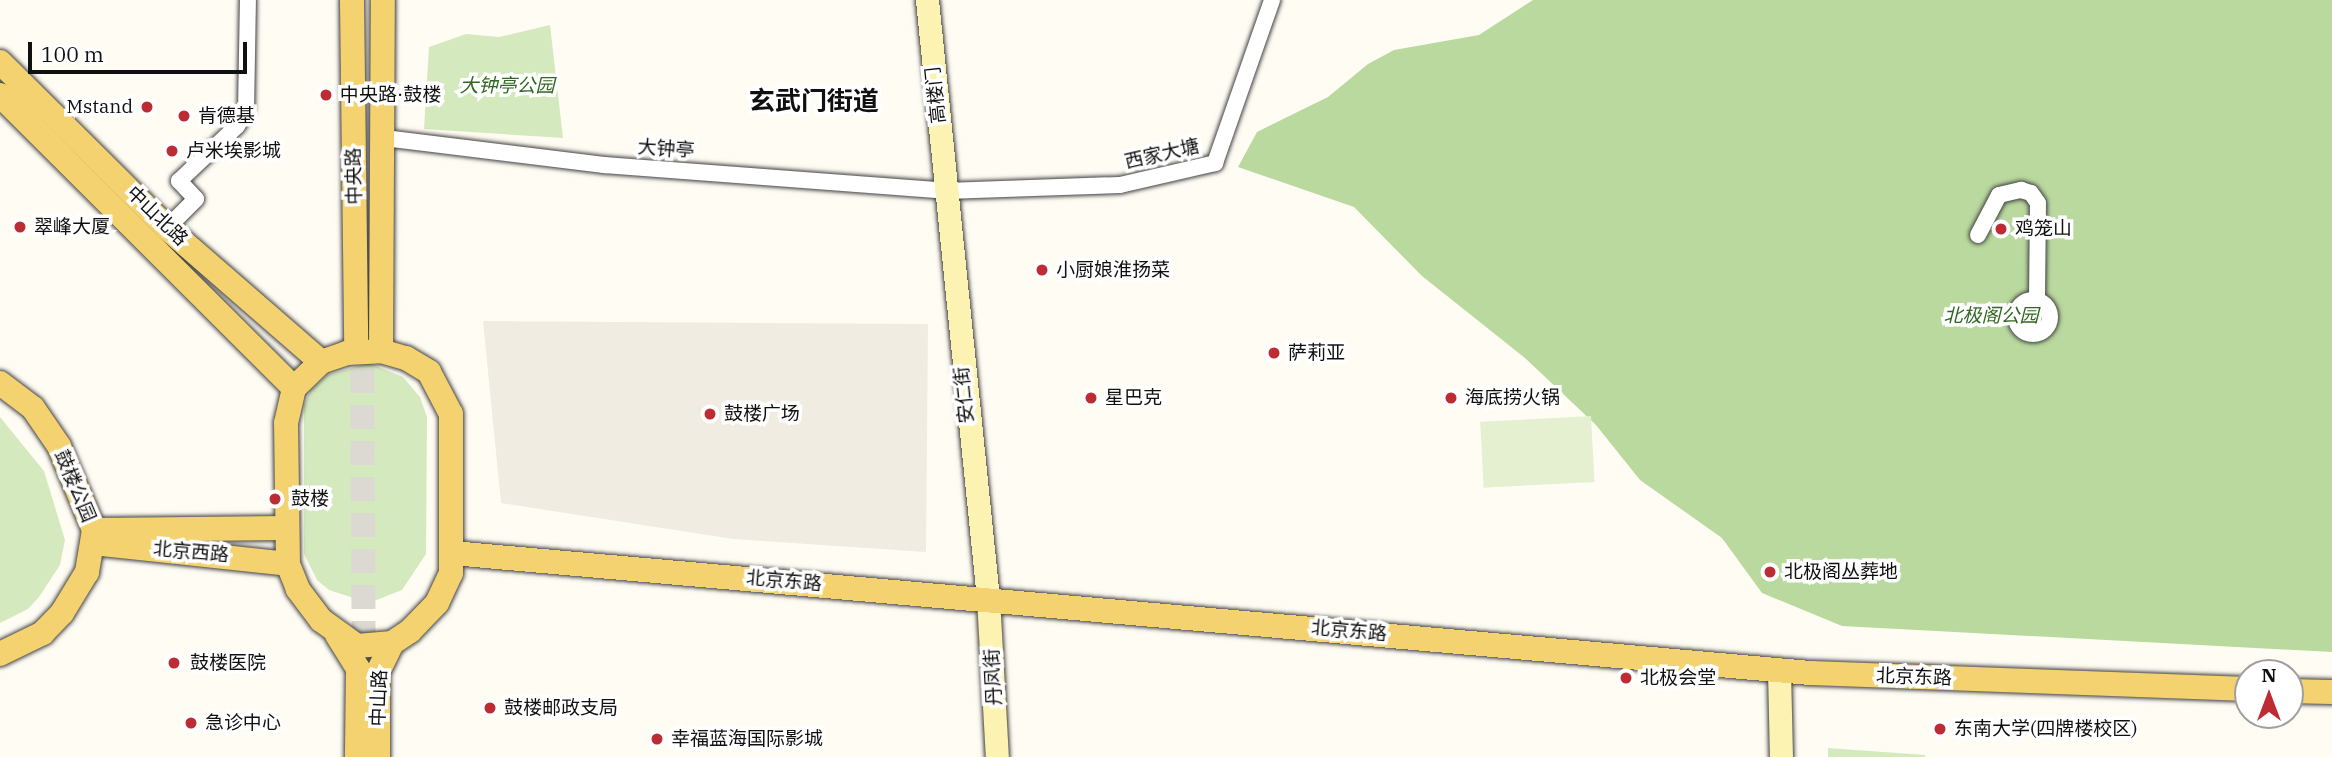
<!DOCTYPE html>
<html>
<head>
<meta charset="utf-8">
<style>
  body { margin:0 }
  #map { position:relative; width:2332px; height:757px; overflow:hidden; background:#fffcf4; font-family:"IBM Plex Serif","Noto Sans SC",serif }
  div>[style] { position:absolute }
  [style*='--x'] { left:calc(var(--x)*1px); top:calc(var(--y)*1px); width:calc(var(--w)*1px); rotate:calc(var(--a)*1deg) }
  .green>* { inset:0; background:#d5e9be }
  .forest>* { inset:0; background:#b9d99e }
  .pitch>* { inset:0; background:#e5f0d0; transform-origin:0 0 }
  .plaza>* { inset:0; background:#f0ece2 }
  .primary-tunnel>* { height:24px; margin-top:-12px; transform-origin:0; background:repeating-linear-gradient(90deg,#dbd9d2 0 24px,transparent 0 36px) }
  .roads { filter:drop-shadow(0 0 2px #434343) drop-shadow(0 0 2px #434343) }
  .street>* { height:16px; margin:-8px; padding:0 8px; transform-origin:8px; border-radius:8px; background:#fff }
  .street>.ring { margin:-8px; padding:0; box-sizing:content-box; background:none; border:16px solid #fff; border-radius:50% }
  .secondary>* { height:23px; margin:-11.5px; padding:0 11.5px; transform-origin:11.5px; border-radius:11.5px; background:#fcf3b2 }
  .primary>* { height:24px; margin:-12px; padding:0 12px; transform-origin:12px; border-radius:12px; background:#f3d26f }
  .dots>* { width:19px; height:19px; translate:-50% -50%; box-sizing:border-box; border:4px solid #fff; border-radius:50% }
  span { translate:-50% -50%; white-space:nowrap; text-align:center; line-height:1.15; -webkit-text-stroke:7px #fff; paint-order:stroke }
  .park-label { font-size:19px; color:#316722; font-style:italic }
  .poi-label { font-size:19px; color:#101010 }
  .left { translate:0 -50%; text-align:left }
  .right { translate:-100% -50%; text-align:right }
  .street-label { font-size:19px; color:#101010 }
  .district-label { font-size:26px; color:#101010; font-weight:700 }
  .north { position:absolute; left:2234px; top:659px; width:70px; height:70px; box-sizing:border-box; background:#fff; border:2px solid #9f9f9f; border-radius:50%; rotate:0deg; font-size:19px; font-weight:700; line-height:28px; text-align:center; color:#101010 }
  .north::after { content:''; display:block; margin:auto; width:24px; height:32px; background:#bd2c34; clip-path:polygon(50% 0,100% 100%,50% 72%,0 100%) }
  .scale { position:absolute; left:28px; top:42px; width:219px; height:32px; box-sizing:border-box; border:4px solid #101010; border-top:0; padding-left:9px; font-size:21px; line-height:24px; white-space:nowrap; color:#101010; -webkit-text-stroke:5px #fff; paint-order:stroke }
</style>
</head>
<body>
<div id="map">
  <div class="green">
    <i style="clip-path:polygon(550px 25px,563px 138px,424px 129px,429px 47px,466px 34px,499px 37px)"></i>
    <i style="clip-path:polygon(369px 363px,403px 377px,420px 397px,427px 417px,426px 554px,402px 590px,369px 603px,329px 590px,317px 580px,304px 554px,304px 406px,310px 391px,327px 375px)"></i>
    <i style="clip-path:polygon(0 417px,44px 471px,65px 540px,60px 565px,39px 597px,28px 609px,0 623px)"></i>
    <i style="clip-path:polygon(1828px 748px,1925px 755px,1925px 757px,1828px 757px)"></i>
  </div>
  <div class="forest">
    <i style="clip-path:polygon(1533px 0,2332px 0,2332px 652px,1842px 626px,1762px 593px,1722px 538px,1640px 480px,1596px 425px,1525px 358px,1422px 276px,1354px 207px,1238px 167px,1257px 132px,1328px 97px,1368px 64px,1394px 50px,1479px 35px)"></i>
  </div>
  <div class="pitch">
    <i style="left:1591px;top:416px;width:66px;height:111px;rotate:87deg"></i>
  </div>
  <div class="plaza">
    <i style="clip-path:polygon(483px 321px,928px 324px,926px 552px,733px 539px,501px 503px)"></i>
  </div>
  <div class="primary-tunnel">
    <i style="--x:362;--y:333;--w:331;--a:89.7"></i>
  </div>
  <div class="roads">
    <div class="street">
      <i style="--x:384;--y:138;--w:222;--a:7"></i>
      <i style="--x:604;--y:165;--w:343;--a:4.3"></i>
      <i style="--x:946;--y:191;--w:174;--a:-2"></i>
      <i style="--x:1120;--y:185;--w:98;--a:-13"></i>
      <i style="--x:1215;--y:163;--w:173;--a:-70.7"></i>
      <i style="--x:167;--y:228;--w:41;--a:-45"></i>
      <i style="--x:196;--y:199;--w:25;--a:-133"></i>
      <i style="--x:179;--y:181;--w:80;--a:-43.5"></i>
      <i style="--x:237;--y:126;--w:17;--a:-59"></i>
      <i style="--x:246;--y:111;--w:111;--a:-89"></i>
      <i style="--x:1978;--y:235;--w:45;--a:-62.3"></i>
      <i style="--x:1999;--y:195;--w:23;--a:-13"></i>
      <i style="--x:2021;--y:190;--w:10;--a:17"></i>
      <i style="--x:2031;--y:193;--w:12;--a:55"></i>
      <i style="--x:2038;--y:203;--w:97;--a:90.6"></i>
      <i class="ring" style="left:2016px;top:300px;width:18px;height:18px"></i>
    </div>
    <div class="secondary">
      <i style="--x:927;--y:0;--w:601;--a:84.18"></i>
      <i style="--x:988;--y:598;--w:159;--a:86.8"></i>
      <i style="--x:1779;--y:670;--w:87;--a:88.7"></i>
    </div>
    <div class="primary">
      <i style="--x:352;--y:0;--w:352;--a:89.3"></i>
      <i style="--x:0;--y:62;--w:235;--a:44.8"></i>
      <i style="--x:167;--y:228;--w:204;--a:41"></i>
      <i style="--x:0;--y:95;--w:415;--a:44.9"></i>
      <i style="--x:381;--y:351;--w:26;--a:16"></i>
      <i style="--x:406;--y:358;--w:27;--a:31"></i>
      <i style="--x:429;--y:372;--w:47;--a:62.4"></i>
      <i style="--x:451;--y:414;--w:159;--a:90"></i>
      <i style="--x:451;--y:573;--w:33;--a:115"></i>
      <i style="--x:437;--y:603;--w:39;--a:134"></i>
      <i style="--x:410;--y:631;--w:22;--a:146"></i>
      <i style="--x:392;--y:643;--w:35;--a:175"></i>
      <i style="--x:357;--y:646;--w:44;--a:-144.2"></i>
      <i style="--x:321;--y:620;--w:39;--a:-127"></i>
      <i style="--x:298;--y:589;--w:27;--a:-112"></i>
      <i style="--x:288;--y:564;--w:141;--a:-90.8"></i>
      <i style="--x:286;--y:423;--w:36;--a:-77"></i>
      <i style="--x:294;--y:388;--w:37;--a:-44"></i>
      <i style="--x:321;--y:362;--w:28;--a:-19"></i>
      <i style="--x:347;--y:353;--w:34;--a:-3"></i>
      <i style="--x:381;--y:351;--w:351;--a:-89.7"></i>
      <i style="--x:0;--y:383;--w:41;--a:37.1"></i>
      <i style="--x:33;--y:408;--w:46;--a:55.6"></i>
      <i style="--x:59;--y:446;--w:91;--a:67.4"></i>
      <i style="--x:94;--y:530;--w:43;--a:99.5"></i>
      <i style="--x:87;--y:572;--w:48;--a:121.4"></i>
      <i style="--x:62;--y:613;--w:28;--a:134"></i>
      <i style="--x:43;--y:633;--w:48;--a:154"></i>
      <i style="--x:97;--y:530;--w:188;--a:-0.6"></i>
      <i style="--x:93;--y:543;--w:196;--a:6.1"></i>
      <i style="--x:452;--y:553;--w:1364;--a:5.05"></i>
      <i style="--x:1811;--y:673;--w:437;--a:2.1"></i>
      <i style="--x:337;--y:635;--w:40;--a:58"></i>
      <i style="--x:358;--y:669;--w:88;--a:90.7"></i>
      <i style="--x:2290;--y:691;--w:42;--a:1.4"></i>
      <i style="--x:378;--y:757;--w:85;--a:-90"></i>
      <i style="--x:378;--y:672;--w:32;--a:-64"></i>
    </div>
  </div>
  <div class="dots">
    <i style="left:326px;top:95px;background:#bd2c34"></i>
    <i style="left:147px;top:107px;background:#bd2c34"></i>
    <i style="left:184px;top:116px;background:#bd2c34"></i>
    <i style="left:172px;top:151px;background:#bd2c34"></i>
    <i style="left:20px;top:227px;background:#bd2c34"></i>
    <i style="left:2001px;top:229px;background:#bd2c34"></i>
    <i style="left:1042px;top:270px;background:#bd2c34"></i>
    <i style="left:1274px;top:353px;background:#bd2c34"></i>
    <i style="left:1091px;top:398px;background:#bd2c34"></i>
    <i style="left:1451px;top:398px;background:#bd2c34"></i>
    <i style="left:710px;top:414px;background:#bd2c34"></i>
    <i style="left:275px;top:499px;background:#bd2c34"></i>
    <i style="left:1770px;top:572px;background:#bd2c34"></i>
    <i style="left:174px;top:663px;background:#bd2c34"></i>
    <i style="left:1626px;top:678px;background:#bd2c34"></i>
    <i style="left:490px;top:708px;background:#bd2c34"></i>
    <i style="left:191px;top:723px;background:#bd2c34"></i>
    <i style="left:1940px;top:729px;background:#bd2c34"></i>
    <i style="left:657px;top:739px;background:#bd2c34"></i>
  </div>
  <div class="park-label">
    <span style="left:507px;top:86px">大钟亭公园</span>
    <span style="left:1991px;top:316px">北极阁公园</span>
  </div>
  <div class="poi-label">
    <span class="left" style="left:340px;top:95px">中央路·鼓楼</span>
    <span class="right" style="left:133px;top:107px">Mstand</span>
    <span class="left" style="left:198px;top:116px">肯德基</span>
    <span class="left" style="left:186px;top:151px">卢米埃影城</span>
    <span class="left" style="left:34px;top:227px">翠峰大厦</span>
    <span class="left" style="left:2015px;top:229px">鸡笼山</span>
    <span class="left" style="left:1056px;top:270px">小厨娘淮扬菜</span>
    <span class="left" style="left:1288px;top:353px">萨莉亚</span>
    <span class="left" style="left:1105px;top:398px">星巴克</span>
    <span class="left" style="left:1465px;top:398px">海底捞火锅</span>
    <span class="left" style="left:724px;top:414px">鼓楼广场</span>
    <span class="left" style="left:291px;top:499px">鼓楼</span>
    <span class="left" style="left:1784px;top:572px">北极阁丛葬地</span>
    <span class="left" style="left:190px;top:663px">鼓楼医院</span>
    <span class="left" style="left:1640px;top:678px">北极会堂</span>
    <span class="left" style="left:504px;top:708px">鼓楼邮政支局</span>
    <span class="left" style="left:205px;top:723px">急诊中心</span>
    <span class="left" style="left:1954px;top:729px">东南大学(四牌楼校区)</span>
    <span class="left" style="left:671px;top:739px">幸福蓝海国际影城</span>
  </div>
  <div class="street-label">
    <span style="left:936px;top:95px;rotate:-96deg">高楼门</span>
    <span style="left:666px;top:149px;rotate:4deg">大钟亭</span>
    <span style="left:1162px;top:154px;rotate:-13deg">西家大塘</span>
    <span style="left:354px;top:176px;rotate:-91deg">中央路</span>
    <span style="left:157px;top:216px;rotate:44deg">中山北路</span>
    <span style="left:964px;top:395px;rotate:-96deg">安仁街</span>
    <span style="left:75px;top:486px;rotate:67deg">鼓楼公园</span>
    <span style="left:191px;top:552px;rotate:5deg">北京西路</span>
    <span style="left:784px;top:581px;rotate:5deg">北京东路</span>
    <span style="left:1349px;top:631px;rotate:5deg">北京东路</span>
    <span style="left:993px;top:677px;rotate:-93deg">丹凤街</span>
    <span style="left:1914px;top:677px;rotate:2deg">北京东路</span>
    <span style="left:379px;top:698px;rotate:-88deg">中山路</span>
  </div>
  <div class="district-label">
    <span style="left:814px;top:101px">玄武门街道</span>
  </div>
  <div class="north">N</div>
  <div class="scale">100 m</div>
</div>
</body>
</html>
